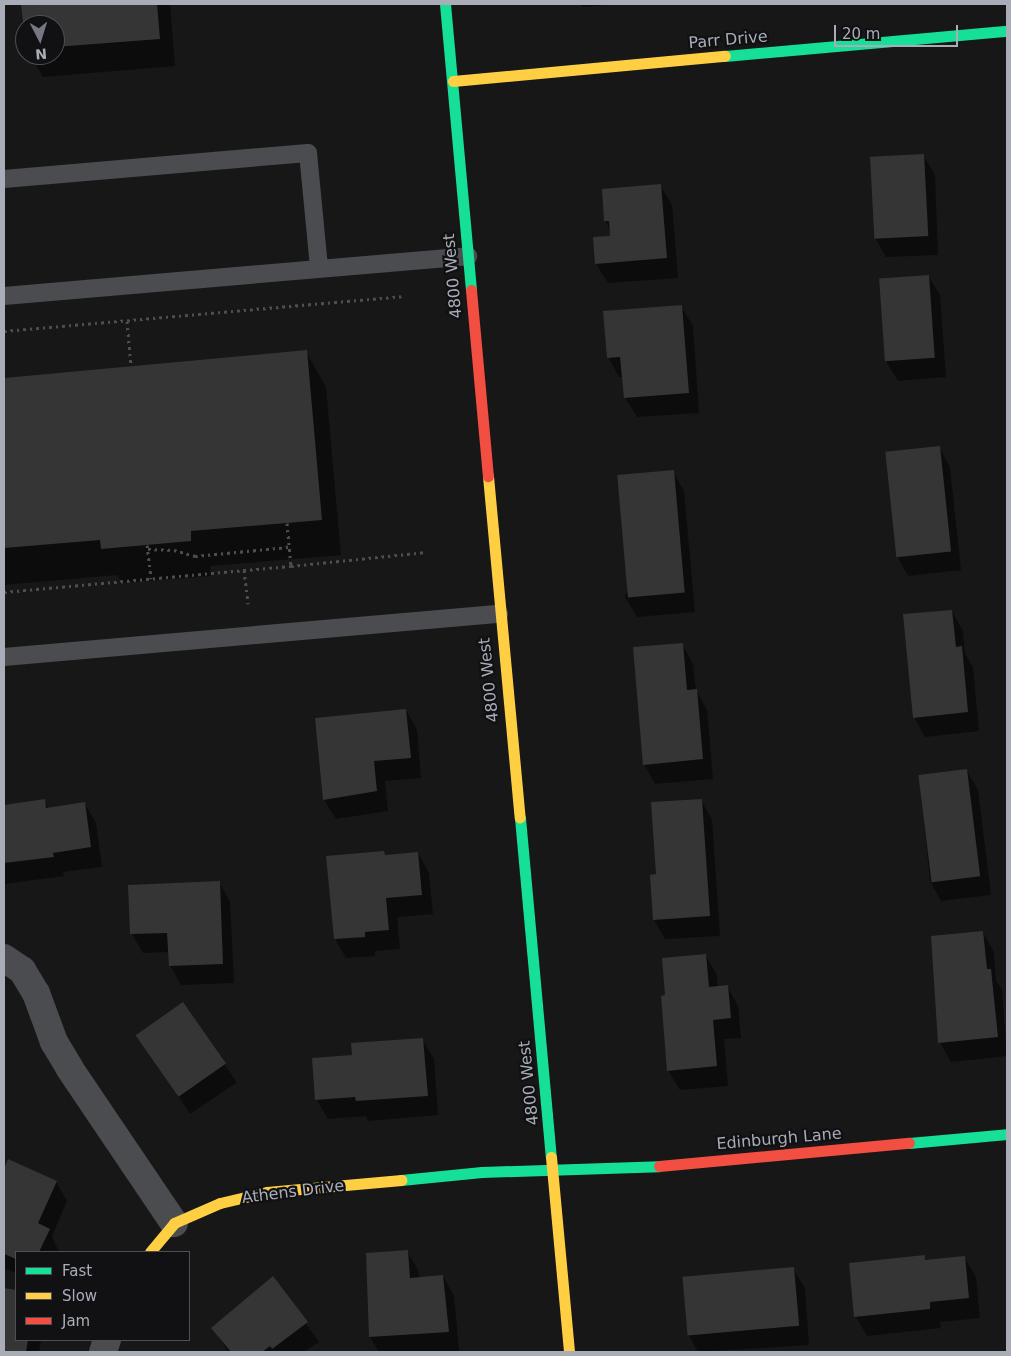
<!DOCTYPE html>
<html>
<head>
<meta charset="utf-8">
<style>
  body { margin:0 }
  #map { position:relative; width:1011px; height:1356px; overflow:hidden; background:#171717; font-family:"DejaVu Sans",sans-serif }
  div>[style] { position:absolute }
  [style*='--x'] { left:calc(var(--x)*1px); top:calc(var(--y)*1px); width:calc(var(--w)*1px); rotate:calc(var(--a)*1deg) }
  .shadow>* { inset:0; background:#0007; transform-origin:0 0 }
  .building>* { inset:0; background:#353536; transform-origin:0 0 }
  .path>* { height:3px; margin-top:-1.5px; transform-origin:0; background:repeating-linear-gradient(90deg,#4d4e52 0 2.5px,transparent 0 6.5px) }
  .lane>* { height:18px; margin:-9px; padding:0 9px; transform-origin:9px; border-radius:9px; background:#4b4c50 }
  .street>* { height:28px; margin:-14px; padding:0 14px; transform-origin:14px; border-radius:14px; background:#4b4c50 }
  .fast>* { height:11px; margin:-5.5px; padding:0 5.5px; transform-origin:5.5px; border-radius:5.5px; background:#16e098 }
  .slow>* { height:11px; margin:-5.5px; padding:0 5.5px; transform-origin:5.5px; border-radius:5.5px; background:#ffcf43 }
  .jam>* { height:11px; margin:-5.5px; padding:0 5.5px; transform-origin:5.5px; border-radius:5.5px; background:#f24e42 }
  span { translate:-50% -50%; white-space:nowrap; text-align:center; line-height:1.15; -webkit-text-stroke:4.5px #111113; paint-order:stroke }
  .street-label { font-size:16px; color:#a8adb8 }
  .frame { position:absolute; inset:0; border:5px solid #a8adb8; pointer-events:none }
  .legend { position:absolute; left:15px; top:1251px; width:175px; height:90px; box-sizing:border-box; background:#111113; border:1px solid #4d4f55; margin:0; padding:6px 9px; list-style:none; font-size:15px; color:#a8adb8 }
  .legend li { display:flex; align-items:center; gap:10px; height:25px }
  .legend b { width:25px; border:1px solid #4d4f55 }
  .north { position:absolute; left:15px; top:15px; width:50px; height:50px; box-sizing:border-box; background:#111113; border:1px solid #4d4f55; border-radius:50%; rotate:175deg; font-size:14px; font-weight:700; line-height:20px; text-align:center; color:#a8adb8 }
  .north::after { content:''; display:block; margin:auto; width:18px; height:22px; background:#757880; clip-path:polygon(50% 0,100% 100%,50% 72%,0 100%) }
  .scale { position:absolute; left:834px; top:25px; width:124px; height:22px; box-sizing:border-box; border:2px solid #a8adb8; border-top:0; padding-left:6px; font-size:15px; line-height:18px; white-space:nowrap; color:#a8adb8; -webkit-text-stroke:4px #111113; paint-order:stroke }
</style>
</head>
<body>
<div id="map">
  <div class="shadow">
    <i style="clip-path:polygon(22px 4px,170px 4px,175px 66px,43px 77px,30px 55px,55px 55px,55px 25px,25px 25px,25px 33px)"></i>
    <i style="clip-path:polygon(581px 4px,617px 4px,583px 7px)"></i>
    <i style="clip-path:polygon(923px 155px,935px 175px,938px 255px,886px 257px,875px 238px)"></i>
    <i style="clip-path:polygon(660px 185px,672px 205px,678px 278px,608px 283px,596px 264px,612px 237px,606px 221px)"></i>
    <i style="clip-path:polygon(928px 276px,940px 295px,946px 377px,898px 381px,886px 361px)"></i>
    <i style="clip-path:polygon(681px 306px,693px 326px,699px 413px,637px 417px,625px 398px,623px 377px,619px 377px,608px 357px)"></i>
    <i style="clip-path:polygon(306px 352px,326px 387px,341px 555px,210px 566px,211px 576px,122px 583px,117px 575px,4px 585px,4px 379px)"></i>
    <i style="clip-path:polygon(939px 447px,950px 467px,961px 570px,908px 576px,897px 556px)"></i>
    <i style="clip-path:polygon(673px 472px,684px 491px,695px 612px,637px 617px,625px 597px)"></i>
    <i style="clip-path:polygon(952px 611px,963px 631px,965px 654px,973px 667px,979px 731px,925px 737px,914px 717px)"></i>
    <i style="clip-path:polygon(682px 644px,693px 664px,696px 690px,707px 710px,713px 779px,655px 784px,644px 764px)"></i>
    <i style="clip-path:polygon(406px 710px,417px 730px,421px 778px,385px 781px,388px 811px,336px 819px,324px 800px,317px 719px)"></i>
    <i style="clip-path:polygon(967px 771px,978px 790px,991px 895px,941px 901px,930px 881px,919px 775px)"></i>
    <i style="clip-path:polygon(44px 800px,49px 809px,85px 804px,96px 823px,102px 867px,63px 872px,64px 876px,4px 884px,4px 806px)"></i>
    <i style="clip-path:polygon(701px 800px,712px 820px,720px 936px,665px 939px,654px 920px,658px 875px)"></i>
    <i style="clip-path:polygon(418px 853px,429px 873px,433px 914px,397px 917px,400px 949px,375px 951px,375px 956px,346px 958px,335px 939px,328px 858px)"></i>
    <i style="clip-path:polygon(219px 882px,230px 902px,234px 983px,181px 985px,170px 965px,170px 952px,143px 953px,132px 934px)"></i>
    <i style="clip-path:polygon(983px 932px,994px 952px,996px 980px,1002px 990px,1007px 1056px,951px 1062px,940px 1042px)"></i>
    <i style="clip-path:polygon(706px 956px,717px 975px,718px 987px,727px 986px,738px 1006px,741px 1038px,724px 1039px,728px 1086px,680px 1090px,668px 1070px,666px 996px)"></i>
    <i style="left:183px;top:1003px;width:96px;height:56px;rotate:56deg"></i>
    <i style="clip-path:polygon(422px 1039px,434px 1059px,438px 1115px,368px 1121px,366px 1116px,328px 1119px,317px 1100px,353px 1056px)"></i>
    <i style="clip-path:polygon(9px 1161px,56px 1182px,67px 1201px,52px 1236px,59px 1252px,16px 1252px,16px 1273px,4px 1268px,4px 1172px)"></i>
    <i style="clip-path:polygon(407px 1251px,418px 1270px,419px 1279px,443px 1276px,454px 1296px,459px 1351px,379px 1352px,370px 1337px)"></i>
    <i style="clip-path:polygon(924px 1256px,927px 1261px,964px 1257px,976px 1277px,980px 1318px,940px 1322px,941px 1328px,867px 1336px,856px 1317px)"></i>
    <i style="clip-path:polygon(793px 1269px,805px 1288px,809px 1345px,698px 1352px,688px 1334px)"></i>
    <i style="clip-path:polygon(273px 1278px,319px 1342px,304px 1352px,228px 1352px,213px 1328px)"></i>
    <i style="clip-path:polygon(4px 1290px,16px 1291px,16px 1340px,41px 1340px,39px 1352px,4px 1352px)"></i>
  </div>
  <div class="building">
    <i style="clip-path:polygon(21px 4px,157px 4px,160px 39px,55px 47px,55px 25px,25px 25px,24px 32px)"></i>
    <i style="left:924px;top:154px;width:82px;height:54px;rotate:87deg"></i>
    <i style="clip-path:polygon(661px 184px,667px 258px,595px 264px,593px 237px,610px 236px,609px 221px,604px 221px,602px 189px)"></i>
    <i style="left:929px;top:275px;width:83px;height:50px;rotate:86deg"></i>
    <i style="clip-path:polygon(682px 305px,689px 393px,624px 398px,620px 357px,607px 358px,603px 311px)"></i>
    <i style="clip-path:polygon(307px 350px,322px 520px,191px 531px,191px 541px,101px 549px,100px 540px,4px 548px,4px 378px)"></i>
    <i style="left:940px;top:446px;width:106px;height:55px;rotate:84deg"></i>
    <i style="left:674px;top:470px;width:123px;height:57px;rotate:85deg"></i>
    <i style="clip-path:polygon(952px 610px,956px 647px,962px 646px,968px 712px,913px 718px,903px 614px)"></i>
    <i style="clip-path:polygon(683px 643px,687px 690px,697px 689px,703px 759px,643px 765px,633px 647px)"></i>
    <i style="clip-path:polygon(406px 709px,411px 758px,374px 761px,377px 791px,323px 800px,315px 718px)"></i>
    <i style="left:967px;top:769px;width:108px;height:49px;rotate:83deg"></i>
    <i style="clip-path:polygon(45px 799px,46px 808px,85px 802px,91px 847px,53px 853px,54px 857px,4px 863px,4px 805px)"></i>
    <i style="clip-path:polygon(702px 799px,710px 916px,653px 920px,650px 875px,656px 874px,651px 802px)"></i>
    <i style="clip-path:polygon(384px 851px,385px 855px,418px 852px,422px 895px,386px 898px,389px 930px,365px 932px,365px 937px,334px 939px,326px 856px)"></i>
    <i style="clip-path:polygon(220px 881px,223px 964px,169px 966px,167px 933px,130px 934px,128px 885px)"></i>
    <i style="clip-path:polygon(983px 931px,987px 969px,991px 969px,998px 1037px,938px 1043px,931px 936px)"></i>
    <i style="clip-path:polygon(706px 954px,709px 987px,728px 985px,731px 1018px,713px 1020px,717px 1066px,667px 1071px,661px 996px,665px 995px,662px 958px)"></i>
    <i style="left:183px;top:1002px;width:75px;height:58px;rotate:55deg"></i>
    <i style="clip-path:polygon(423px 1038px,428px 1096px,356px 1101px,355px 1097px,315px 1100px,312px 1058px,352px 1055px,351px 1043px)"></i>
    <i style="clip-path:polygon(8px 1159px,57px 1181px,38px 1223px,50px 1229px,39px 1252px,16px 1252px,16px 1259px,4px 1254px,4px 1169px)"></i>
    <i style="clip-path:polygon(408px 1250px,410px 1278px,443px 1275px,449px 1332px,369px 1337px,366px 1253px)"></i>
    <i style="clip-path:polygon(925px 1255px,925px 1260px,965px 1256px,969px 1298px,930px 1302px,930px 1309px,854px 1317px,849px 1263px)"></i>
    <i style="left:794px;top:1267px;width:59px;height:112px;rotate:85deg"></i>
    <i style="clip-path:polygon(273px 1276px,308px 1322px,272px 1349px,270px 1346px,262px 1352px,231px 1352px,211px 1328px)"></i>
    <i style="clip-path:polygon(4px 1288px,16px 1290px,16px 1340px,28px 1340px,26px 1352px,4px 1352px)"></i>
  </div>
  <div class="path">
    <i style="--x:127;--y:321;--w:45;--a:84.9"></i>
    <i style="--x:4;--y:331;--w:402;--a:-5"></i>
    <i style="--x:287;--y:523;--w:43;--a:84.7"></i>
    <i style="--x:291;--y:566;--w:136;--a:-5.9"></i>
    <i style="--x:147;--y:545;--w:34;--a:83"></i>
    <i style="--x:148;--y:549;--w:26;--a:2"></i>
    <i style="--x:174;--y:550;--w:22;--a:16"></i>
    <i style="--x:195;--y:556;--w:94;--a:-5.5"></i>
    <i style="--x:244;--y:570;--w:34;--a:83"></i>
    <i style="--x:4;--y:592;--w:288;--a:-5.2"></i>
  </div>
  <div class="lane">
    <i style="--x:4;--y:179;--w:305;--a:-4.9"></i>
    <i style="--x:308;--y:153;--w:116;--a:84.5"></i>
    <i style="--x:4;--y:296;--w:466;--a:-4.9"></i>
    <i style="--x:4;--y:657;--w:497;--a:-5"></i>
  </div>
  <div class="street">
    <i style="--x:4;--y:958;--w:22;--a:34"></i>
    <i style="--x:22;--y:970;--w:27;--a:59"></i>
    <i style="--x:36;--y:993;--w:52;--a:69.8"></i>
    <i style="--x:54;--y:1042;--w:31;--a:59"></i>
    <i style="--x:70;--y:1069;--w:186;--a:56"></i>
    <i style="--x:103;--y:1352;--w:13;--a:-72"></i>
  </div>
  <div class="fast">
    <i style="--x:445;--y:4;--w:287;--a:84.8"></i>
    <i style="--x:725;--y:56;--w:283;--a:-5.1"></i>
    <i style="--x:520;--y:818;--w:340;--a:84.8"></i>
    <i style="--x:909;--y:1143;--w:98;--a:-5.2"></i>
    <i style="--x:401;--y:1180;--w:81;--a:-5.6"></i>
    <i style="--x:482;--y:1172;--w:177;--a:-1.9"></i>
  </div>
  <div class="slow">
    <i style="--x:453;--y:81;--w:273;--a:-5.3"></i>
    <i style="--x:488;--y:476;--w:343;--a:84.7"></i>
    <i style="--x:551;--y:1157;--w:196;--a:84.7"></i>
    <i style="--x:150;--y:1252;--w:38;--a:-50"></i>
    <i style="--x:174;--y:1223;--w:50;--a:-23.5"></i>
    <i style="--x:220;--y:1203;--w:48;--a:-13.2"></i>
    <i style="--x:267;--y:1192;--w:135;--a:-5.1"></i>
  </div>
  <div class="jam">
    <i style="--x:471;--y:290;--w:187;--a:84.8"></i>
    <i style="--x:659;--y:1166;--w:251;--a:-5.3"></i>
  </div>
  <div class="street-label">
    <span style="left:728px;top:40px;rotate:-5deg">Parr Drive</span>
    <span style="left:453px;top:276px;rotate:-95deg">4800 West</span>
    <span style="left:489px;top:680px;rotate:-96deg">4800 West</span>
    <span style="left:529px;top:1083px;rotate:-96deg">4800 West</span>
    <span style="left:779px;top:1139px;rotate:-5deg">Edinburgh Lane</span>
    <span style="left:293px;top:1192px;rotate:-7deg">Athens Drive</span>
  </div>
  <div class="frame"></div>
  <ul class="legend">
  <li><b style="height:6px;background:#16e098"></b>Fast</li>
  <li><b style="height:6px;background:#ffcf43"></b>Slow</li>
  <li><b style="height:6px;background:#f24e42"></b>Jam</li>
  </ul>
  <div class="north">N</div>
  <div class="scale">20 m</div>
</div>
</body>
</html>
